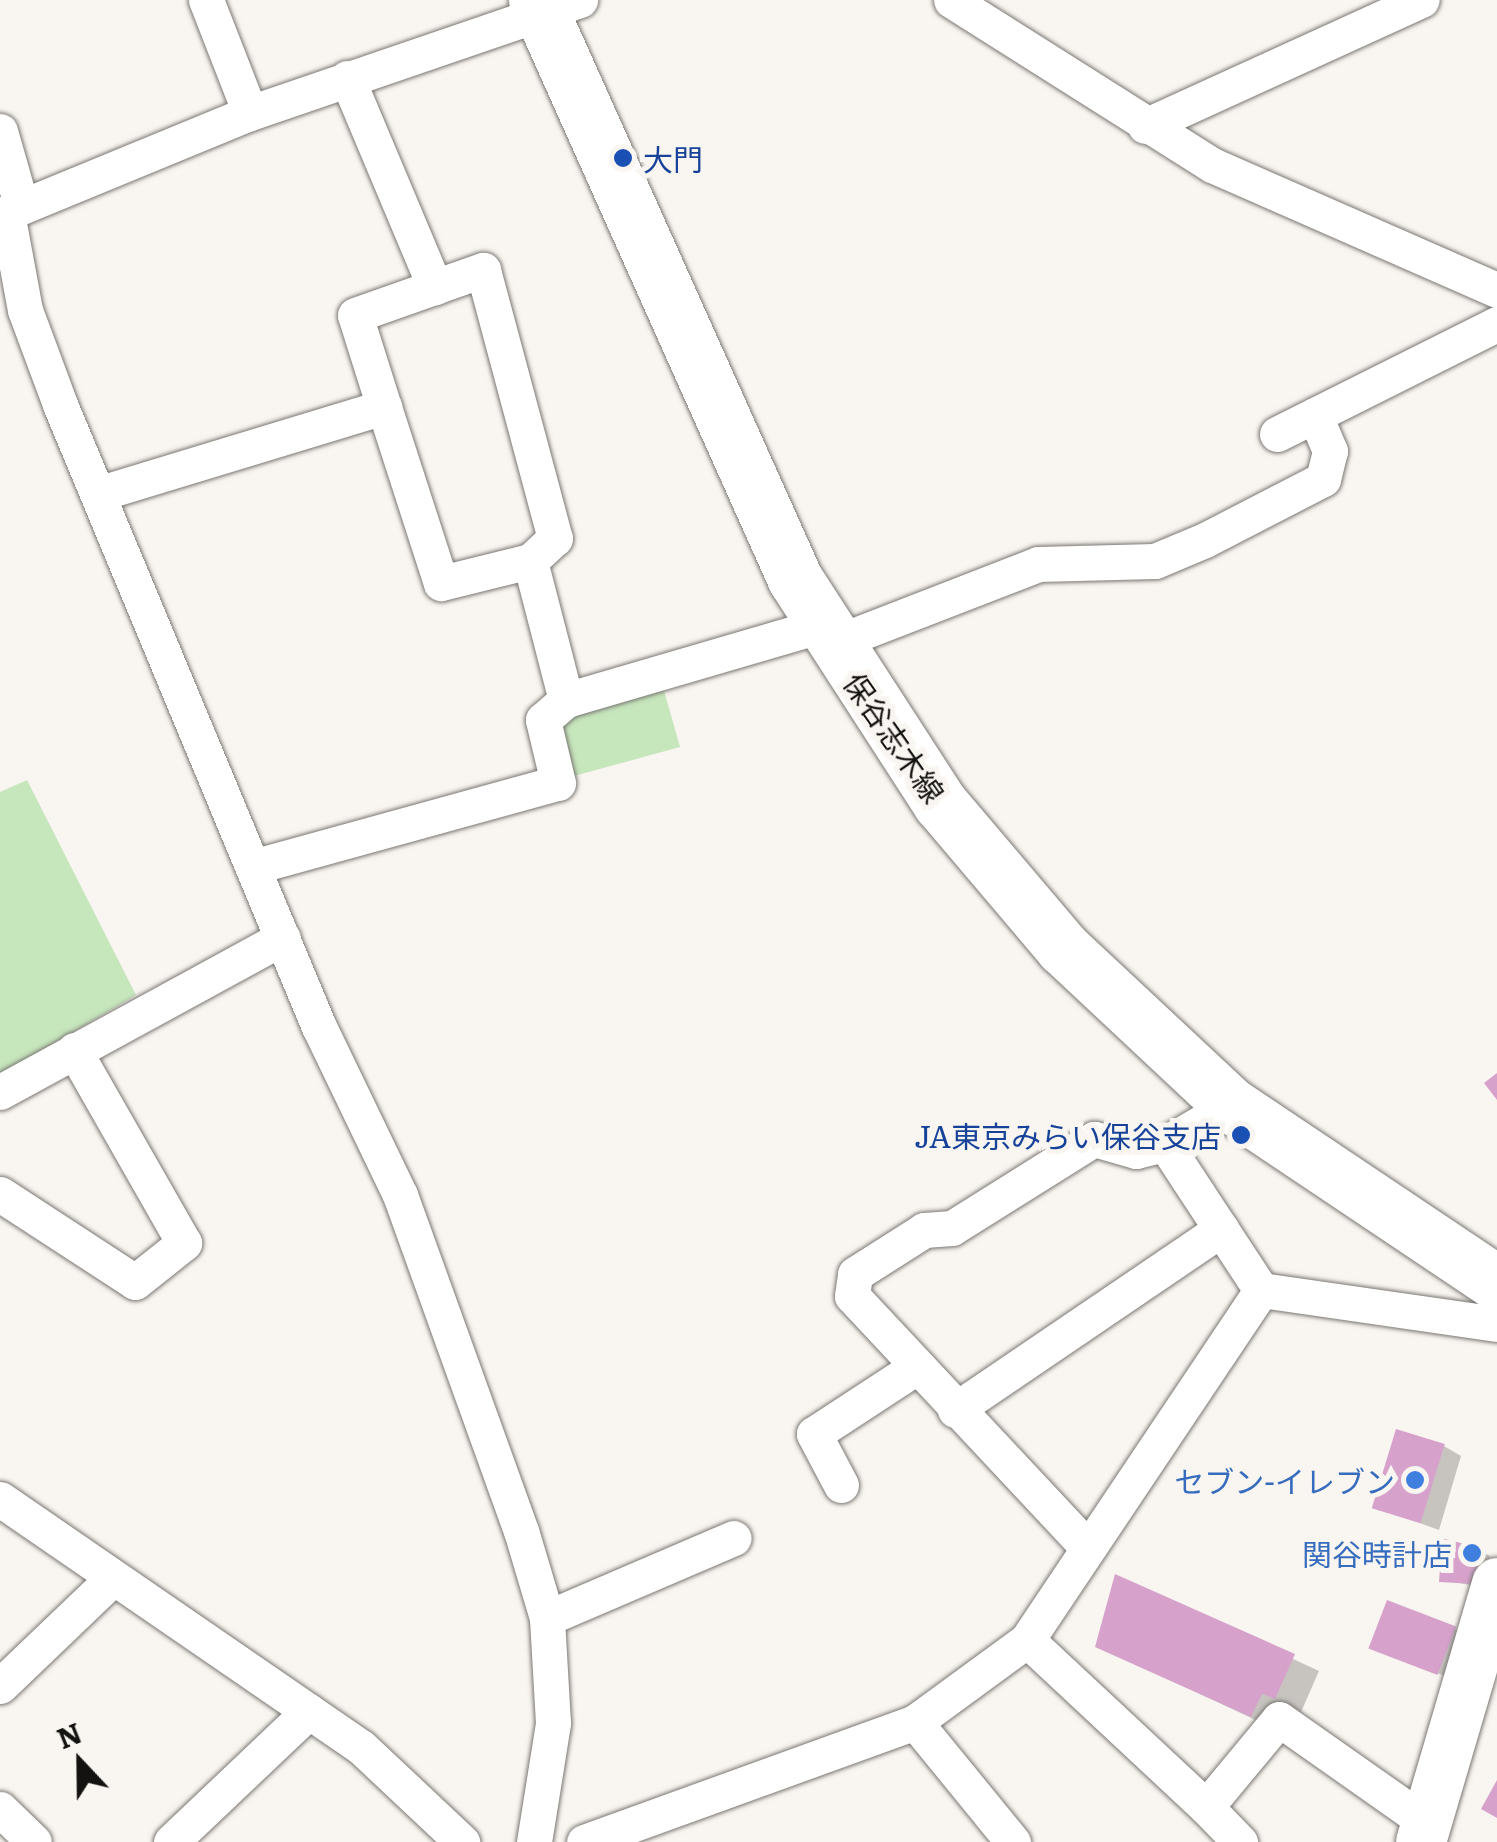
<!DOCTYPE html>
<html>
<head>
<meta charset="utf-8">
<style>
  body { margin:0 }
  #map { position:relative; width:1497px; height:1842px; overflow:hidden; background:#f9f5f0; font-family:Literata,"Noto Sans JP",serif }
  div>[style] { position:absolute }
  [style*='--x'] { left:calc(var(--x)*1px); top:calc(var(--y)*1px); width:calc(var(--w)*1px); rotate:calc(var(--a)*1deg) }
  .green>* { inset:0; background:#c6e6bc }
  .shadow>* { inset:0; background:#0003 }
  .building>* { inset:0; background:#d6a2cc; transform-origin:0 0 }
  .roads { filter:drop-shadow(0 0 2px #7a7773) drop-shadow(0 0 2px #7a7773) }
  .minor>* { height:35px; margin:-17.5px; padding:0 17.5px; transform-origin:17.5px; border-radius:17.5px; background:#fff }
  .secondary>* { height:50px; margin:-25px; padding:0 25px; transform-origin:25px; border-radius:25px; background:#fff }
  .primary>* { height:55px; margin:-27.5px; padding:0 27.5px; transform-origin:27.5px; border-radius:27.5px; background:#fff }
  .dots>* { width:28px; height:28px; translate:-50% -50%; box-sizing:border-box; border:5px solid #f9f5f0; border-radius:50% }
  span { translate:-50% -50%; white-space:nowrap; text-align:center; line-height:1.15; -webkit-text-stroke:10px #f9f5f0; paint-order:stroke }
  .transit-label { font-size:30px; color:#164399 }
  .left { translate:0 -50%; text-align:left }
  .right { translate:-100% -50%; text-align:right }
  .street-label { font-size:30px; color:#141211 }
  .shop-label { font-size:30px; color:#366cbe }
  .north { position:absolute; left:30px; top:1712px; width:100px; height:100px; -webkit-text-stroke:8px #f9f5f0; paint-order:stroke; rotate:338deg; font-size:28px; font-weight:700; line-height:40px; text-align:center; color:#141211 }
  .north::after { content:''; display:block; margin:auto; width:35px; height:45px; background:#141211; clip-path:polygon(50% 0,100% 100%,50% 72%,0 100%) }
</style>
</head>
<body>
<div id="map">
  <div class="green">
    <i style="clip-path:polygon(663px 687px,680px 747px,574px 776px,560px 728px,572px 713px)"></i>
    <i style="clip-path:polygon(27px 780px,136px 995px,0 1075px,0 792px)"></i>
  </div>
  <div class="shadow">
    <i style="clip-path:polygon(1444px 1446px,1461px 1456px,1439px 1530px,1375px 1507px)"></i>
    <i style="clip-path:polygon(1482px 1552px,1490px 1556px,1482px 1587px,1442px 1580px)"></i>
    <i style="clip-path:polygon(1116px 1577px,1319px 1671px,1301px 1712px,1288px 1706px,1277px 1730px,1098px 1646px)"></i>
    <i style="clip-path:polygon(1455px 1629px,1472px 1639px,1460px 1682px,1377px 1649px)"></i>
  </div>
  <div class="building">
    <i style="clip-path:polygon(1497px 1073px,1497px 1100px,1484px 1083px)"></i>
    <i style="left:1396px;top:1429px;width:51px;height:83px;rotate:17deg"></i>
    <i style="clip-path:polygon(1442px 1538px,1483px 1549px,1475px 1584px,1439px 1582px)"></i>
    <i style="clip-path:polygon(1115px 1574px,1295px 1654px,1275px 1699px,1262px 1694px,1251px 1717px,1095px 1647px)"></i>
    <i style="left:1387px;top:1600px;width:74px;height:52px;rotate:21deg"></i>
    <i style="clip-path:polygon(1497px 1780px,1497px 1818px,1481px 1809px)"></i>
  </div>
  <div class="roads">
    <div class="minor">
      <i style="--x:206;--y:0;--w:121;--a:68.7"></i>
      <i style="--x:951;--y:0;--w:309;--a:32.3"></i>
      <i style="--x:1212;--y:165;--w:311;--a:23.7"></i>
      <i style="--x:347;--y:78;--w:227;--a:67.2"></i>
      <i style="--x:1145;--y:126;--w:304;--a:-24.5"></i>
      <i style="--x:0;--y:131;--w:73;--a:74.1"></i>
      <i style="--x:384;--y:407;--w:185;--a:72.1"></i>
      <i style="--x:441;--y:583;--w:92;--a:-13.9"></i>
      <i style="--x:1277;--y:434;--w:246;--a:-26.6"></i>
      <i style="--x:101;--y:493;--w:296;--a:-16.9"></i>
      <i style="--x:384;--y:407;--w:96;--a:-107.5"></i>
      <i style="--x:355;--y:315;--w:136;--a:-19.4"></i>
      <i style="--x:483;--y:270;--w:278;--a:75"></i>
      <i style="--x:555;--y:538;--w:34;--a:137"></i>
      <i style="--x:530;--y:561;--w:144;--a:75.5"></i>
      <i style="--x:832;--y:644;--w:221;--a:-21.2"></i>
      <i style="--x:1038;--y:564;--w:117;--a:-1.5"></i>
      <i style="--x:1155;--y:561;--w:54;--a:-22.8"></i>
      <i style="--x:1205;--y:540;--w:133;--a:-27.3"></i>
      <i style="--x:1323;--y:479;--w:29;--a:-76"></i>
      <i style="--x:1330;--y:451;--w:39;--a:-113"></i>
      <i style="--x:256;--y:866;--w:313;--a:-15.4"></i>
      <i style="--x:558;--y:783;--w:65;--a:-103.4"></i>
      <i style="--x:543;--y:720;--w:30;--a:-41"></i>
      <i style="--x:566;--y:700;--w:267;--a:-16.3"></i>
      <i style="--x:0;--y:1092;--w:322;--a:-28.6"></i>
      <i style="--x:0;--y:1194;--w:161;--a:33.1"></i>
      <i style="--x:135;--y:1282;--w:63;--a:-38.5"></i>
      <i style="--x:184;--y:1243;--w:222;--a:-119.7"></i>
      <i style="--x:1261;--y:1290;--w:238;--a:8.2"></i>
      <i style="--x:955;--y:1410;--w:322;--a:-34.2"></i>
      <i style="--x:841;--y:1485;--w:58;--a:-117.9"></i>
      <i style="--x:814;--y:1434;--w:121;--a:-33.2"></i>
      <i style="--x:0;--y:1499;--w:438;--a:34.5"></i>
      <i style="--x:361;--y:1747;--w:139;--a:43.2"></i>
      <i style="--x:1087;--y:1547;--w:344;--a:-133.1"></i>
      <i style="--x:852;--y:1296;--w:22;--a:-82"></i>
      <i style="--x:855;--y:1274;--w:82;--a:-32.5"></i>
      <i style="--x:924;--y:1230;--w:28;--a:-4"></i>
      <i style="--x:952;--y:1228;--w:168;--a:-32.1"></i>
      <i style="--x:1094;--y:1139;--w:44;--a:15.9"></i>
      <i style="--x:1136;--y:1151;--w:30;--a:-14"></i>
      <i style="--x:1165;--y:1144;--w:77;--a:-30.6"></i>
      <i style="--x:547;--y:1618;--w:203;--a:-23.2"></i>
      <i style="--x:1027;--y:1640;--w:245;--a:43"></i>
      <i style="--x:1206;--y:1807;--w:114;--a:-50.3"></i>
      <i style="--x:1279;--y:1719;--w:181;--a:35.1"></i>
      <i style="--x:0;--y:1686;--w:156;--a:-43.7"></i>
      <i style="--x:915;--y:1722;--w:155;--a:50.8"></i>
      <i style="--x:1206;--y:1807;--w:49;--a:45.8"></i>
      <i style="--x:0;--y:1809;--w:47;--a:44.1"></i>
      <i style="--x:171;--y:1842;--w:190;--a:-43.5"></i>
      <i style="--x:534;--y:1842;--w:121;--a:-80.9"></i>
      <i style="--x:553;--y:1723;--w:105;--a:-93.3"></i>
      <i style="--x:547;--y:1618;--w:91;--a:-106.6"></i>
      <i style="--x:521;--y:1531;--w:357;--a:-109.8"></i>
      <i style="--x:400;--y:1195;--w:187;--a:-115.7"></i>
      <i style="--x:319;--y:1027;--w:672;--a:-112.59"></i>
      <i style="--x:61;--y:407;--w:103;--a:-110.4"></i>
      <i style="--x:25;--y:310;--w:99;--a:-100.5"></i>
      <i style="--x:7;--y:213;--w:263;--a:-22.4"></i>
      <i style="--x:250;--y:113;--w:349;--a:-18.9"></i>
      <i style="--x:584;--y:1842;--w:352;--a:-19.9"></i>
      <i style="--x:915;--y:1722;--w:139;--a:-36.2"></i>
      <i style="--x:1027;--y:1640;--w:421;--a:-56.2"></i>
      <i style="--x:1261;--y:1290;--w:175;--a:-123.3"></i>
    </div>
    <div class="secondary">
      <i style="--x:1421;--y:1842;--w:270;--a:-73.6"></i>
    </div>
    <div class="primary">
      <i style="--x:536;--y:0;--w:634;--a:65.9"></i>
      <i style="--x:795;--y:579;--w:267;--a:57.1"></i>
      <i style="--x:940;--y:803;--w:190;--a:49.7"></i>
      <i style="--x:1063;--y:948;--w:230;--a:43.1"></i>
      <i style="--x:1231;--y:1105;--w:320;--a:33.8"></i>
    </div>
  </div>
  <div class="dots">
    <i style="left:623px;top:158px;background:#1a4fb4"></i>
    <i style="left:1241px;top:1135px;background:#1a4fb4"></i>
    <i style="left:1415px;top:1480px;background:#3f7fe0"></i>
    <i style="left:1472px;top:1553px;background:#3f7fe0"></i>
  </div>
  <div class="transit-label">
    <span class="left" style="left:643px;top:158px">大門</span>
    <span class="right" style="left:1221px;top:1135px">JA東京みらい保谷支店</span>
  </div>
  <div class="street-label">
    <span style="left:895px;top:737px;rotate:55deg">保谷志木線</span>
  </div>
  <div class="shop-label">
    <span class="right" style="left:1395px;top:1480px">セブン-イレブン</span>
    <span class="right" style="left:1452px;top:1553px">関谷時計店</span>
  </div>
  <div class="north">N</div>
</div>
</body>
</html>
